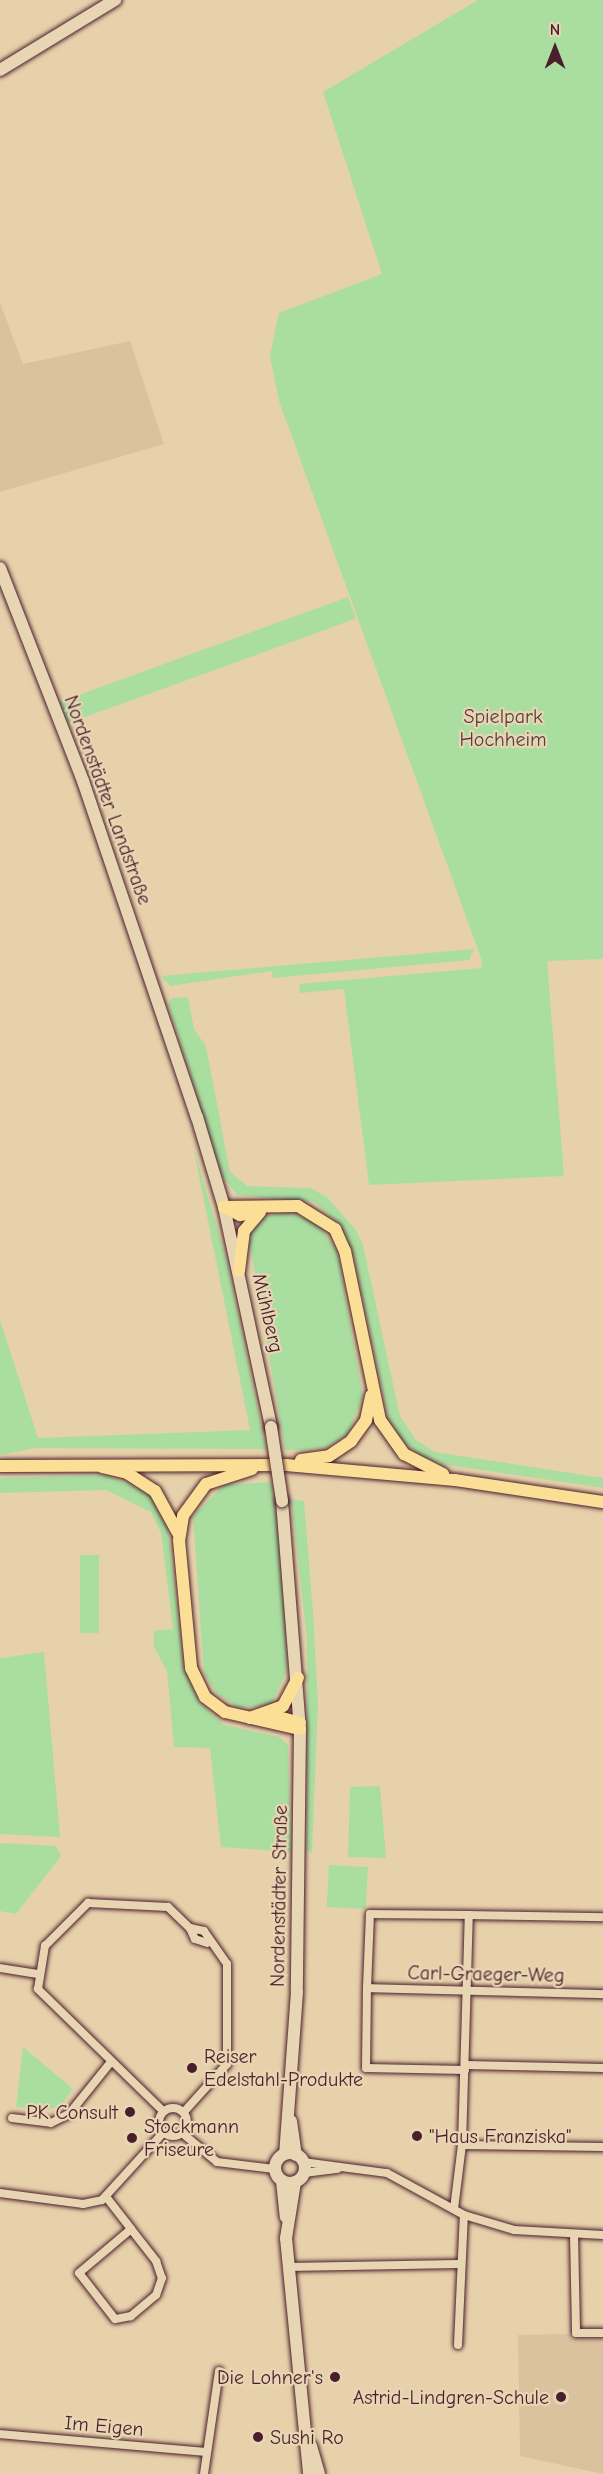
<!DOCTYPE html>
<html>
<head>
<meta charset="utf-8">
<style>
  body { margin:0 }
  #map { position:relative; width:603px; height:2474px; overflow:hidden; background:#e7d1ab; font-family:"Comic Neue",sans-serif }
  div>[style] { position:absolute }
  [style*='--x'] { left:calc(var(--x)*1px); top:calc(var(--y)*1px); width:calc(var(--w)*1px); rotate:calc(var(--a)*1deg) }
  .built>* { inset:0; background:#dbc29e }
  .green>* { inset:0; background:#aadea0; transform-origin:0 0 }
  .roads { filter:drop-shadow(0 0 2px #4a1f2b) drop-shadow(0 0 2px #4a1f2b) }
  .street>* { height:8px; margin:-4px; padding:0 4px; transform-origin:4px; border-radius:4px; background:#e7d5b3 }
  .street>.ring { margin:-4px; padding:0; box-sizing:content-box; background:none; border:8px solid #e7d5b3; border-radius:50% }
  .secondary>* { height:12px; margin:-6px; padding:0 6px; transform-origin:6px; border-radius:6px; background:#e7d5b3 }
  .secondary>.ring { margin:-6px; padding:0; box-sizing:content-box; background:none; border:12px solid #e7d5b3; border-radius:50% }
  .primary>* { height:12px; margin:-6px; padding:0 6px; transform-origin:6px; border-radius:6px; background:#fbdf96 }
  .bridges { filter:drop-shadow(0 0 2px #4a1f2b) drop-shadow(0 0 2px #4a1f2b) }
  .secondary-bridge>* { height:12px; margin:-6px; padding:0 6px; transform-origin:6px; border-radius:6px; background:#e7d5b3 }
  .dots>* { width:16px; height:16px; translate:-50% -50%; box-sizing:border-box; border:3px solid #e7d5b3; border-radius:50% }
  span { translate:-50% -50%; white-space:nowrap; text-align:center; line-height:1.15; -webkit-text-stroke:4.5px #e7d5b3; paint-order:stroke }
  .park-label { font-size:20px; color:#583c3d }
  .street-label { font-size:20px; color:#4a1f2b }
  .poi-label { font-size:20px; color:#4a1f2b }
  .left { translate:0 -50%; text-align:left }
  .right { translate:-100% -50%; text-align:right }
  .north { position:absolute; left:525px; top:18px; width:60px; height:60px; -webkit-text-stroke:4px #e7d5b3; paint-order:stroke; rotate:0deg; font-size:16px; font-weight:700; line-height:24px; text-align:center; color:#4a1f2b }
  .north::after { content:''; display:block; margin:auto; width:21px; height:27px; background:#4a1f2b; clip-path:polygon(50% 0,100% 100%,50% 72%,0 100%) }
</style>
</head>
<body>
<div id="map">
  <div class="built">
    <i style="clip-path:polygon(0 303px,23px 364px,130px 341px,164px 444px,0 492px)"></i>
    <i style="clip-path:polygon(570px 2334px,571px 2339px,603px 2339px,603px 2474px,520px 2456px,518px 2335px)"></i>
  </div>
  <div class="green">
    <i style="clip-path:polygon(478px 0,603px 0,603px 959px,547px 961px,564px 1176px,369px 1185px,344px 989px,300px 993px,299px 984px,482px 968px,481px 958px,279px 401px,270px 356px,279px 313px,382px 274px,323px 92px)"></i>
    <i style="left:348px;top:597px;width:23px;height:307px;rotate:70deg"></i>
    <i style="clip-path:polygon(474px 949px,469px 960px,273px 978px,272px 971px,170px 986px,161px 976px)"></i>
    <i style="clip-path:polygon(188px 997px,194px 1029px,206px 1046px,230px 1172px,247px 1186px,310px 1188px,327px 1197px,355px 1229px,363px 1245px,400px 1416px,416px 1440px,435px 1452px,603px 1478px,603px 1488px,442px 1464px,421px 1456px,398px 1437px,389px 1420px,354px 1256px,342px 1226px,314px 1202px,237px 1195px,222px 1176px,168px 1004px,172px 998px)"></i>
    <i style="clip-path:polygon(193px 1146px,227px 1261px,266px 1449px,36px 1448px,0 1455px,0 1320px,38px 1438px,250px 1430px)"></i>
    <i style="clip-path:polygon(292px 1213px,320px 1226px,337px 1251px,363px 1396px,348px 1434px,325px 1448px,302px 1450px,285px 1450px,250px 1245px,250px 1230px,265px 1216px)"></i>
    <i style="clip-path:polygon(105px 1475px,147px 1491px,167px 1522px,184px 1668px,199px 1702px,224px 1725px,279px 1737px,288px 1745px,291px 1852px,221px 1847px,210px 1748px,174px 1747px,167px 1671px,154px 1647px,154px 1631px,173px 1629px,161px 1533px,151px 1512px,106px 1490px,0 1493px,0 1478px)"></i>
    <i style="clip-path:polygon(271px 1482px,283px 1561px,287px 1671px,271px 1705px,239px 1708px,216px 1693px,204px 1673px,193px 1516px,224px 1485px)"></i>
    <i style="clip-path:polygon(291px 1499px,304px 1501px,313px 1612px,318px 1704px,312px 1853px,307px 1850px,307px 1639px)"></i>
    <i style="left:80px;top:1555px;width:19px;height:78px"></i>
    <i style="clip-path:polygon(44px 1652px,60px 1837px,0 1834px,0 1658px)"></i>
    <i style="clip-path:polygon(380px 1786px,386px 1858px,348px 1857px,350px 1787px)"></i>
    <i style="clip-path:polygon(0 1843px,56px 1846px,61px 1856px,16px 1914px,0 1911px)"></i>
    <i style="left:329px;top:1865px;width:39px;height:42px;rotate:3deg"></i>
    <i style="clip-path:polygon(23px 2047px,73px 2089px,61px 2105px,47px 2110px,16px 2107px)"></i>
  </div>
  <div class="roads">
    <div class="street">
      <i style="--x:190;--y:1928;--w:12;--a:66"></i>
      <i style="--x:195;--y:1939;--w:13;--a:18"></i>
      <i style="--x:0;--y:1968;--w:39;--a:9"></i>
      <i style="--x:367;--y:1988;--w:236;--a:1.5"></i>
      <i style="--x:466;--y:2065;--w:137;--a:1.3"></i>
      <i style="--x:465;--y:2070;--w:99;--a:-178.8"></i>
      <i style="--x:366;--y:2068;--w:80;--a:-89.3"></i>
      <i style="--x:367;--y:1988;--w:74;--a:-87.7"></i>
      <i style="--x:370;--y:1914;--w:99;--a:0.6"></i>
      <i class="ring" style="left:159px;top:2108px;width:20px;height:20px"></i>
      <i style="--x:163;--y:2111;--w:175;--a:-135.7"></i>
      <i style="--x:38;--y:1989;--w:44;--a:-80.8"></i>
      <i style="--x:45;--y:1946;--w:61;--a:-45"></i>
      <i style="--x:88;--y:1903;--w:80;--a:2.9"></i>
      <i style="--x:168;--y:1907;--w:30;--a:44"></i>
      <i style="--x:190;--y:1928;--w:14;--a:12"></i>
      <i style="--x:204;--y:1931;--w:40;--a:55.1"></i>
      <i style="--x:227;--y:1964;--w:100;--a:90"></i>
      <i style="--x:227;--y:2064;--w:64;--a:131.9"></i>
      <i style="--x:12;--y:2118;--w:39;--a:7"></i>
      <i style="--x:51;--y:2123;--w:20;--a:-27"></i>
      <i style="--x:69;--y:2114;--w:67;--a:-51.1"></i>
      <i style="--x:182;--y:2133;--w:45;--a:39.6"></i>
      <i style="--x:217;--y:2162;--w:58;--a:6.9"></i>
      <i style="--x:462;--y:2145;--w:141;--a:0.8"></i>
      <i style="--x:303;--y:2162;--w:85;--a:7.5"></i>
      <i style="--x:387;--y:2173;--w:88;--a:28.6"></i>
      <i style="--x:464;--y:2215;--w:52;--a:16.7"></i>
      <i style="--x:514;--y:2230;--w:89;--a:3.2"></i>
      <i style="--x:304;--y:2173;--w:34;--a:-7"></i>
      <i style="--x:0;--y:2193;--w:84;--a:7.5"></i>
      <i style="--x:83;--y:2204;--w:19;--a:-12"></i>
      <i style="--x:102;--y:2200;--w:91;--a:-47.7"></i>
      <i style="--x:107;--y:2198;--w:39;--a:52"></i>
      <i style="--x:131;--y:2229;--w:41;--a:52"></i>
      <i style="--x:156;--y:2261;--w:18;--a:71"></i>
      <i style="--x:162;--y:2278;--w:18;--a:109"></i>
      <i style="--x:156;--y:2295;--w:33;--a:140"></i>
      <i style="--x:131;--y:2316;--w:16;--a:169"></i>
      <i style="--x:115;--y:2319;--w:58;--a:-128"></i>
      <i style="--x:79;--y:2273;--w:68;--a:-40.2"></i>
      <i style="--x:454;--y:2209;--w:64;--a:-82.9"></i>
      <i style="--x:462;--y:2145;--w:230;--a:-88.3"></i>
      <i style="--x:469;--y:1915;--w:134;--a:0.9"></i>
      <i style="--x:574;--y:2234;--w:99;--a:88.8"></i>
      <i style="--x:576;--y:2333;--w:27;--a:0"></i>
      <i style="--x:288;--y:2267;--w:170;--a:-1"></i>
      <i style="--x:458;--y:2345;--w:130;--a:-87.4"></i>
      <i style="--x:0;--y:2434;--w:206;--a:5"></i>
      <i style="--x:204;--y:2474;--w:104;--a:-81.7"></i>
    </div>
    <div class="secondary">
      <i style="--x:0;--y:70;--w:135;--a:-31.3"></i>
      <i style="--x:0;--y:568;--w:229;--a:68.7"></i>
      <i style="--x:83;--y:781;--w:355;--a:71.3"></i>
      <i style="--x:197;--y:1117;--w:94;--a:73.3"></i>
      <i style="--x:224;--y:1207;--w:225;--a:77.9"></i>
      <i style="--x:282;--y:1501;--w:229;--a:85.5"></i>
      <i style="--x:300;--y:1729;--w:263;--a:90.7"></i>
      <i style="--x:297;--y:1992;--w:162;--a:94.2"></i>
      <i style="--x:291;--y:2121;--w:34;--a:82"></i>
      <i class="ring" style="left:275px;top:2153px;width:18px;height:18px"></i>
      <i style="--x:282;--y:2181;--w:36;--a:84"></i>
      <i style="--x:295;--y:2182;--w:57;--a:99.1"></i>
      <i style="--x:286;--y:2238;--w:237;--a:84.4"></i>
      <i style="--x:311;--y:2446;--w:29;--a:74"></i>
    </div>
    <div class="primary">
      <i style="--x:224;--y:1207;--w:74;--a:-0.8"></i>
      <i style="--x:298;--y:1206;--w:44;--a:31.9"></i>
      <i style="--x:335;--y:1229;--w:24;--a:66"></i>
      <i style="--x:345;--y:1251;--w:173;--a:78.3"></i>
      <i style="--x:380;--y:1420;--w:42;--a:54.8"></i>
      <i style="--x:404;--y:1454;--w:44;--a:27.1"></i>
      <i style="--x:224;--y:1207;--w:18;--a:27"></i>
      <i style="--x:240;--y:1215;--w:19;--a:-9"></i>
      <i style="--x:239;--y:1271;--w:40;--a:-82.9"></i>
      <i style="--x:244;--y:1231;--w:25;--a:-50"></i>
      <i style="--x:301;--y:1460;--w:28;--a:-8"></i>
      <i style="--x:329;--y:1456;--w:27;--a:-34"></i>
      <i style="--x:351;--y:1441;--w:26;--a:-54"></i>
      <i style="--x:366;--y:1420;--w:25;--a:-78"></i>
      <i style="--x:0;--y:1466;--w:286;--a:-0.2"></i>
      <i style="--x:286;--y:1465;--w:170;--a:5.1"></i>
      <i style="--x:455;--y:1480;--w:150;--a:8.5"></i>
      <i style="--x:102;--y:1467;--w:26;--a:13"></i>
      <i style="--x:127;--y:1473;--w:33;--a:33"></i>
      <i style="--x:155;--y:1491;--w:48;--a:61.3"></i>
      <i style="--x:252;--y:1469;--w:48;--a:161.9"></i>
      <i style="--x:206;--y:1484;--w:39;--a:126"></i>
      <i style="--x:183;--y:1516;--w:24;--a:99"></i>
      <i style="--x:179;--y:1540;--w:129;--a:84.6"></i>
      <i style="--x:191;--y:1668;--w:32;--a:64"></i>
      <i style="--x:205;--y:1697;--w:25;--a:37"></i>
      <i style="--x:225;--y:1712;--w:77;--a:12.8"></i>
      <i style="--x:271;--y:1715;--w:30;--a:15"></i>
      <i style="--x:250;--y:1718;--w:35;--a:-20"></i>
      <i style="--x:283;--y:1706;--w:32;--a:-62"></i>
    </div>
  </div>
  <div class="bridges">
    <div class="secondary-bridge">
      <i style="--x:271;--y:1427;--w:75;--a:81.5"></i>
    </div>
  </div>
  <div class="dots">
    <i style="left:192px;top:2068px;background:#4a1f2b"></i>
    <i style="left:130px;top:2112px;background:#4a1f2b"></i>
    <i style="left:417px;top:2136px;background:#4a1f2b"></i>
    <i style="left:132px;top:2138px;background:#4a1f2b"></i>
    <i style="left:335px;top:2377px;background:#4a1f2b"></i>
    <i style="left:561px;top:2397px;background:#4a1f2b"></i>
    <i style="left:258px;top:2437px;background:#4a1f2b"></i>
  </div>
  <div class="park-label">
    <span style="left:503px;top:728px">Spielpark<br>Hochheim</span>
  </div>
  <div class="street-label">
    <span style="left:108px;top:800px;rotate:70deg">Nordenstädter Landstraße</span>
    <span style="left:268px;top:1313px;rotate:77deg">Mühlberg</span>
    <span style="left:279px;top:1896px;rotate:-89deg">Nordenstädter Straße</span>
    <span style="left:486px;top:1974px;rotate:1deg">Carl-Graeger-Weg</span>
    <span style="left:104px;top:2426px;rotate:5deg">Im Eigen</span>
  </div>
  <div class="poi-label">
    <span class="left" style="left:204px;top:2068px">Reiser<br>Edelstahl-Produkte</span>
    <span class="right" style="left:118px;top:2112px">PK Consult</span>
    <span class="left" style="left:144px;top:2138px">Stockmann<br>Friseure</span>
    <span class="left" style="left:429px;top:2136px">"Haus Franziska"</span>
    <span class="right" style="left:323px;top:2377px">Die Lohner's</span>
    <span class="right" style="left:549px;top:2397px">Astrid-Lindgren-Schule</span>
    <span class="left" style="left:270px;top:2437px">Sushi Ro</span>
  </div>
  <div class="north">N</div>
</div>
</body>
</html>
